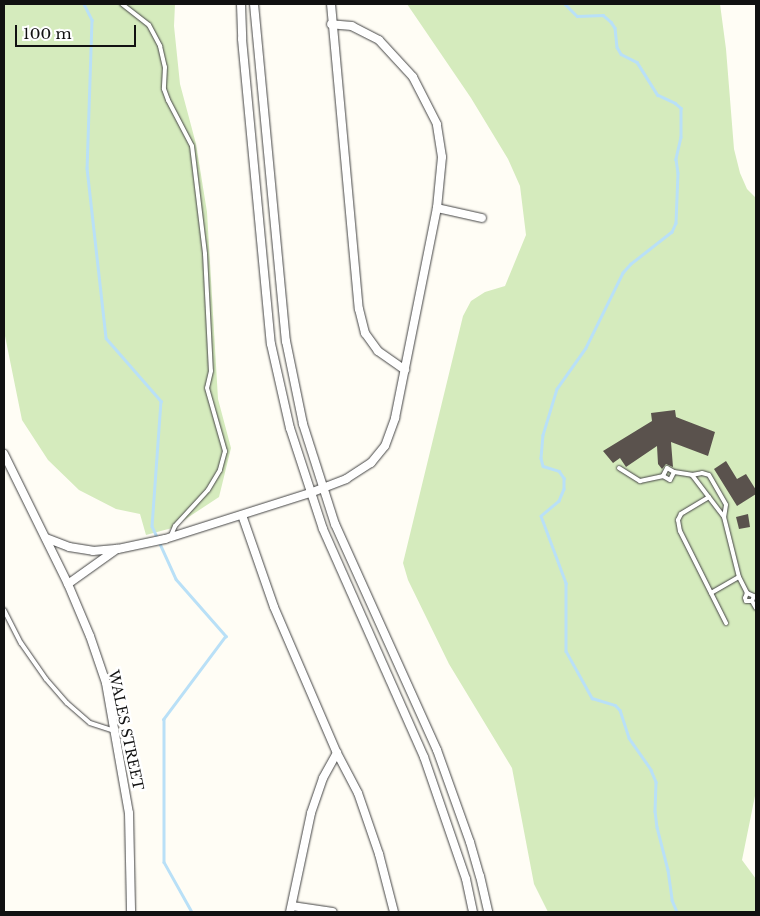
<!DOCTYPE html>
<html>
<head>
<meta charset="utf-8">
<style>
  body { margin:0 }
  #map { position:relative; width:760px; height:916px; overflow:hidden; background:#fffdf5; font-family:"Libre Baskerville",serif }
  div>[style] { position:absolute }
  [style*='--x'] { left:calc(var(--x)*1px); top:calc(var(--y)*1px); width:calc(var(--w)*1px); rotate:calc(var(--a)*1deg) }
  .green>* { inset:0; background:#d5ebbd }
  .stream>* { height:2.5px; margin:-1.25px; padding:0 1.25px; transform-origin:1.25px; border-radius:1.25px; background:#b9e0f7 }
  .building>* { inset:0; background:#5a524d }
  .roads { filter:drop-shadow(0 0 1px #444) drop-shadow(0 0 1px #444) }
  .lane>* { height:4px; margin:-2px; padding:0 2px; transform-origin:2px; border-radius:2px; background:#fff }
  .street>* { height:8px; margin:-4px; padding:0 4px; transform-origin:4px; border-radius:4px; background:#fff }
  span { translate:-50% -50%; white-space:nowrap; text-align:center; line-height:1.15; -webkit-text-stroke:5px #fff; paint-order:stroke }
  .street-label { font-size:14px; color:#111 }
  .frame { position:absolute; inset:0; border:5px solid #111; pointer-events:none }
  .scale { position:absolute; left:15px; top:25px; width:121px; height:22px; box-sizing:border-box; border:2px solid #111; border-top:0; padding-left:6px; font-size:15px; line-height:18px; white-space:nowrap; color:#111; -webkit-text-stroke:4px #fff; paint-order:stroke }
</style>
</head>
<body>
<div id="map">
  <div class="green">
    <i style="clip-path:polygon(4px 4px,175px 4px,174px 26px,180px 84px,196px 144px,207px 212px,218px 399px,231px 448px,219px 497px,172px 528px,146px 535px,140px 514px,116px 509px,79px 490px,48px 460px,22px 420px,4px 331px)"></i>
    <i style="clip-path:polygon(407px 4px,720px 4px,726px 49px,734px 149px,740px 173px,747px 189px,756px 198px,756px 791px,742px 860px,756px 879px,756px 912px,548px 912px,534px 884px,512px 768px,449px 664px,408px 580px,403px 563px,463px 316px,471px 301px,485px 292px,505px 286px,526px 235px,520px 186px,508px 159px,471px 98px)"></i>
  </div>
  <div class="stream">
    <i style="--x:84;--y:4;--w:18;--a:63"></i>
    <i style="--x:92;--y:20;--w:148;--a:91.9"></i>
    <i style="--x:87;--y:168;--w:171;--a:83.6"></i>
    <i style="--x:106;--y:338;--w:84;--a:48.9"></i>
    <i style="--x:161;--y:401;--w:125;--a:94.1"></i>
    <i style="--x:152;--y:526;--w:58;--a:65.6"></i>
    <i style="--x:176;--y:579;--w:76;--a:48.7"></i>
    <i style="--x:226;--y:636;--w:104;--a:126.8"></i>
    <i style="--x:164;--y:719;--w:143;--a:90"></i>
    <i style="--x:164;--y:862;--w:57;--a:60.8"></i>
    <i style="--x:565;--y:4;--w:17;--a:45"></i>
    <i style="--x:577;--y:16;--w:26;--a:-2"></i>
    <i style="--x:603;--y:15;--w:11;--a:41"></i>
    <i style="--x:611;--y:22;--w:7;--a:56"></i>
    <i style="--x:615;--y:28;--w:19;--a:84"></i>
    <i style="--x:617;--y:47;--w:8;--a:60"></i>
    <i style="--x:621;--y:54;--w:18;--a:27"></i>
    <i style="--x:637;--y:62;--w:39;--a:58"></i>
    <i style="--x:658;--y:95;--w:19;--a:25"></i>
    <i style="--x:675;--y:103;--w:8;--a:40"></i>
    <i style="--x:681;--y:108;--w:29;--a:90"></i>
    <i style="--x:681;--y:137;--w:23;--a:103"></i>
    <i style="--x:676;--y:159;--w:14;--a:82"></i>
    <i style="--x:678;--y:173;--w:50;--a:92.3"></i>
    <i style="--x:676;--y:223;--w:10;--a:114"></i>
    <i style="--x:672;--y:232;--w:52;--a:142"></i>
    <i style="--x:631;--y:264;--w:12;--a:132"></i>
    <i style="--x:623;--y:273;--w:84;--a:116.3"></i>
    <i style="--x:586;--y:348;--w:50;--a:125.3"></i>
    <i style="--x:557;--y:389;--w:48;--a:106.9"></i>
    <i style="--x:543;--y:435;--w:23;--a:95"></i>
    <i style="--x:541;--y:458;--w:8;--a:76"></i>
    <i style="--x:543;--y:466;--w:17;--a:17"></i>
    <i style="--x:559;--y:471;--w:9;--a:54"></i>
    <i style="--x:564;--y:478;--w:11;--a:90"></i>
    <i style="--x:564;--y:489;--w:13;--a:113"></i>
    <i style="--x:559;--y:501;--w:23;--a:140"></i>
    <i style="--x:541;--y:516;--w:72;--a:69.5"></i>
    <i style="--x:566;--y:583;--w:68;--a:90"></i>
    <i style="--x:566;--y:651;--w:54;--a:61"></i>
    <i style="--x:592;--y:698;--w:24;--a:17"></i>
    <i style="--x:615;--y:705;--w:7;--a:45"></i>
    <i style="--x:620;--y:710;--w:29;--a:72"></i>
    <i style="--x:629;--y:738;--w:39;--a:55"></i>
    <i style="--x:651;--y:770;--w:13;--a:67"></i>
    <i style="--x:656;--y:782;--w:29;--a:92"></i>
    <i style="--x:655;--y:811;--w:16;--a:83"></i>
    <i style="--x:657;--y:827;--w:44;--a:75.7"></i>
    <i style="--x:668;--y:870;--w:30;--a:82"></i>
    <i style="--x:672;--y:900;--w:13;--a:67"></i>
  </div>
  <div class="building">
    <i style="clip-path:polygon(675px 410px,676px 417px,715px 432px,708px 456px,671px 442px,673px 467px,666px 464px,662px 469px,658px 464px,657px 446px,626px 467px,620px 458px,613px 463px,603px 451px,652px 421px,651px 413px)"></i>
    <i style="clip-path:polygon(726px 461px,737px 479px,746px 474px,756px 490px,756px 494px,737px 506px,714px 469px)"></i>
    <i style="clip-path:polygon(748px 514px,750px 527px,739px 529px,736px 517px)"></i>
  </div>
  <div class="roads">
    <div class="lane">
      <i style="--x:122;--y:4;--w:34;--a:38"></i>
      <i style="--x:149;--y:25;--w:24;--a:62"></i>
      <i style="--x:160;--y:46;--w:22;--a:77"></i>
      <i style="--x:165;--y:67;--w:22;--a:93"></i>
      <i style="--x:164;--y:89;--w:12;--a:70"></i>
      <i style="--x:168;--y:100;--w:52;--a:62.4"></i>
      <i style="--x:192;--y:146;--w:109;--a:83.1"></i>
      <i style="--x:205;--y:254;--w:117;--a:87.1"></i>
      <i style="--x:211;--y:371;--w:17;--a:103"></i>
      <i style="--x:207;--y:388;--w:66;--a:74.1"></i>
      <i style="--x:225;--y:451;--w:20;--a:105"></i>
      <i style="--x:220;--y:470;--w:23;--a:121"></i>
      <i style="--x:208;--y:490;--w:49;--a:132.5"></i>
      <i style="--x:175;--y:526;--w:13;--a:113"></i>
      <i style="--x:619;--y:468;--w:25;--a:32"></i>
      <i style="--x:640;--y:481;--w:24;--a:-12"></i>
      <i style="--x:663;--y:476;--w:8;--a:30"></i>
      <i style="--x:670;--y:480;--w:9;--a:-63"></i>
      <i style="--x:674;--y:472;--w:8;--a:-150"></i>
      <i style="--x:667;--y:468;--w:9;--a:117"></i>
      <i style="--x:674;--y:472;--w:18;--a:9"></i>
      <i style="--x:692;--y:475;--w:53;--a:52.7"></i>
      <i style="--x:724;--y:517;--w:62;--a:76"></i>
      <i style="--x:739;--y:577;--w:18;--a:63"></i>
      <i style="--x:692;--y:475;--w:10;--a:-11"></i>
      <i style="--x:702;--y:473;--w:7;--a:16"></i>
      <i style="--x:709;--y:475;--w:34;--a:60"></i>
      <i style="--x:726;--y:505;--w:12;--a:99"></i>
      <i style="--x:709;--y:497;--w:33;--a:149"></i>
      <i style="--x:681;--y:514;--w:7;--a:117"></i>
      <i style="--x:678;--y:520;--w:11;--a:80"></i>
      <i style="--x:680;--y:531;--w:103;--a:63.4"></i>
      <i style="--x:711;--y:593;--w:32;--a:-30"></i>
      <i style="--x:752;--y:601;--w:5;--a:-68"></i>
      <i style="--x:754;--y:596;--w:8;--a:-157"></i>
      <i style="--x:747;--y:593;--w:5;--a:112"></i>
      <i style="--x:745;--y:598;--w:3;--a:72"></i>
      <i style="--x:746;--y:601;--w:6;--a:0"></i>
      <i style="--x:752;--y:601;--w:8;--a:60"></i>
      <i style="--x:4;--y:610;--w:37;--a:63"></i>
      <i style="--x:21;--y:643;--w:44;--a:55.2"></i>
      <i style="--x:46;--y:679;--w:32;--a:49"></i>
      <i style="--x:67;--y:703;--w:30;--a:41"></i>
      <i style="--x:90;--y:723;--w:25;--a:18"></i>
    </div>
    <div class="street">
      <i style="--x:241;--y:4;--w:35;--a:88"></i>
      <i style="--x:242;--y:39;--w:306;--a:84.6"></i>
      <i style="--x:271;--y:344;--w:86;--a:77.3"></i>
      <i style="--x:290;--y:428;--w:106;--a:71.9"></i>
      <i style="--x:323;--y:529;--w:249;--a:66.1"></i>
      <i style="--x:424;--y:757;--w:129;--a:71"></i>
      <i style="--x:466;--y:879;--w:34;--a:78"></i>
      <i style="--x:254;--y:4;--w:339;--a:84.6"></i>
      <i style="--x:286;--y:341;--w:85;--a:78.4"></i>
      <i style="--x:303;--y:424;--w:105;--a:72.3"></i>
      <i style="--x:335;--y:524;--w:248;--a:65.7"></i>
      <i style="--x:437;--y:750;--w:98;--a:70.3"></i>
      <i style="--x:470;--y:842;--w:35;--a:74"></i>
      <i style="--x:480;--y:876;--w:37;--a:77"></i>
      <i style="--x:331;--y:4;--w:306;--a:84.8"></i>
      <i style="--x:359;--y:309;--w:25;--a:76"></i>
      <i style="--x:365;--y:333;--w:22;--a:54"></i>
      <i style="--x:378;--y:351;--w:33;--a:35"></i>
      <i style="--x:437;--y:208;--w:46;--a:12.5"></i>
      <i style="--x:4;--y:454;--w:145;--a:63.8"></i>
      <i style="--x:68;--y:584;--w:56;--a:67.1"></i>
      <i style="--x:90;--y:636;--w:50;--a:71.2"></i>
      <i style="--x:106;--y:683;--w:132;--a:80"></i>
      <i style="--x:129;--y:813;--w:99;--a:88.8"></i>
      <i style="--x:242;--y:515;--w:97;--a:70.8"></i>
      <i style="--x:274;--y:607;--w:159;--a:66.7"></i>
      <i style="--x:337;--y:753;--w:45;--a:62.3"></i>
      <i style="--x:358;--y:793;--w:65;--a:71"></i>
      <i style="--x:379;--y:854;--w:60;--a:75.5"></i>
      <i style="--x:46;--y:538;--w:25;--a:21"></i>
      <i style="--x:69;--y:547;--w:24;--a:9"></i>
      <i style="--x:93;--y:551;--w:25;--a:-5"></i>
      <i style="--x:118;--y:549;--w:48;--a:-12"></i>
      <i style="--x:165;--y:539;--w:152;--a:-17.6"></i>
      <i style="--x:310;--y:493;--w:39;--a:-21"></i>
      <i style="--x:346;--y:479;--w:30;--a:-33"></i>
      <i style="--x:371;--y:463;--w:22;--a:-51"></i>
      <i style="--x:385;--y:446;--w:30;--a:-70"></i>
      <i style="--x:395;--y:418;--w:214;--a:-78.7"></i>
      <i style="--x:437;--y:208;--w:51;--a:-84.4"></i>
      <i style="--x:442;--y:157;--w:33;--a:-99"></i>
      <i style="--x:437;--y:124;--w:53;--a:-117.1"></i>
      <i style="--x:413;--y:77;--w:50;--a:-132.6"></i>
      <i style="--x:379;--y:40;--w:30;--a:-153"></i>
      <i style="--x:352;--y:26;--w:21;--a:-175"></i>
      <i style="--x:68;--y:584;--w:60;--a:-35.5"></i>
      <i style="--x:292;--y:906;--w:41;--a:8.3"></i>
      <i style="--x:290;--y:912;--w:101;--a:-78"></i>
      <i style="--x:311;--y:813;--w:37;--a:-71"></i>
      <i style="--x:323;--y:778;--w:29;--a:-61"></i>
    </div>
  </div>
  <div class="street-label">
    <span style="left:126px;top:730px;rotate:78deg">WALES STREET</span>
  </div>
  <div class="frame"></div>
  <div class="scale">100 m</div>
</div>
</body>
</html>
